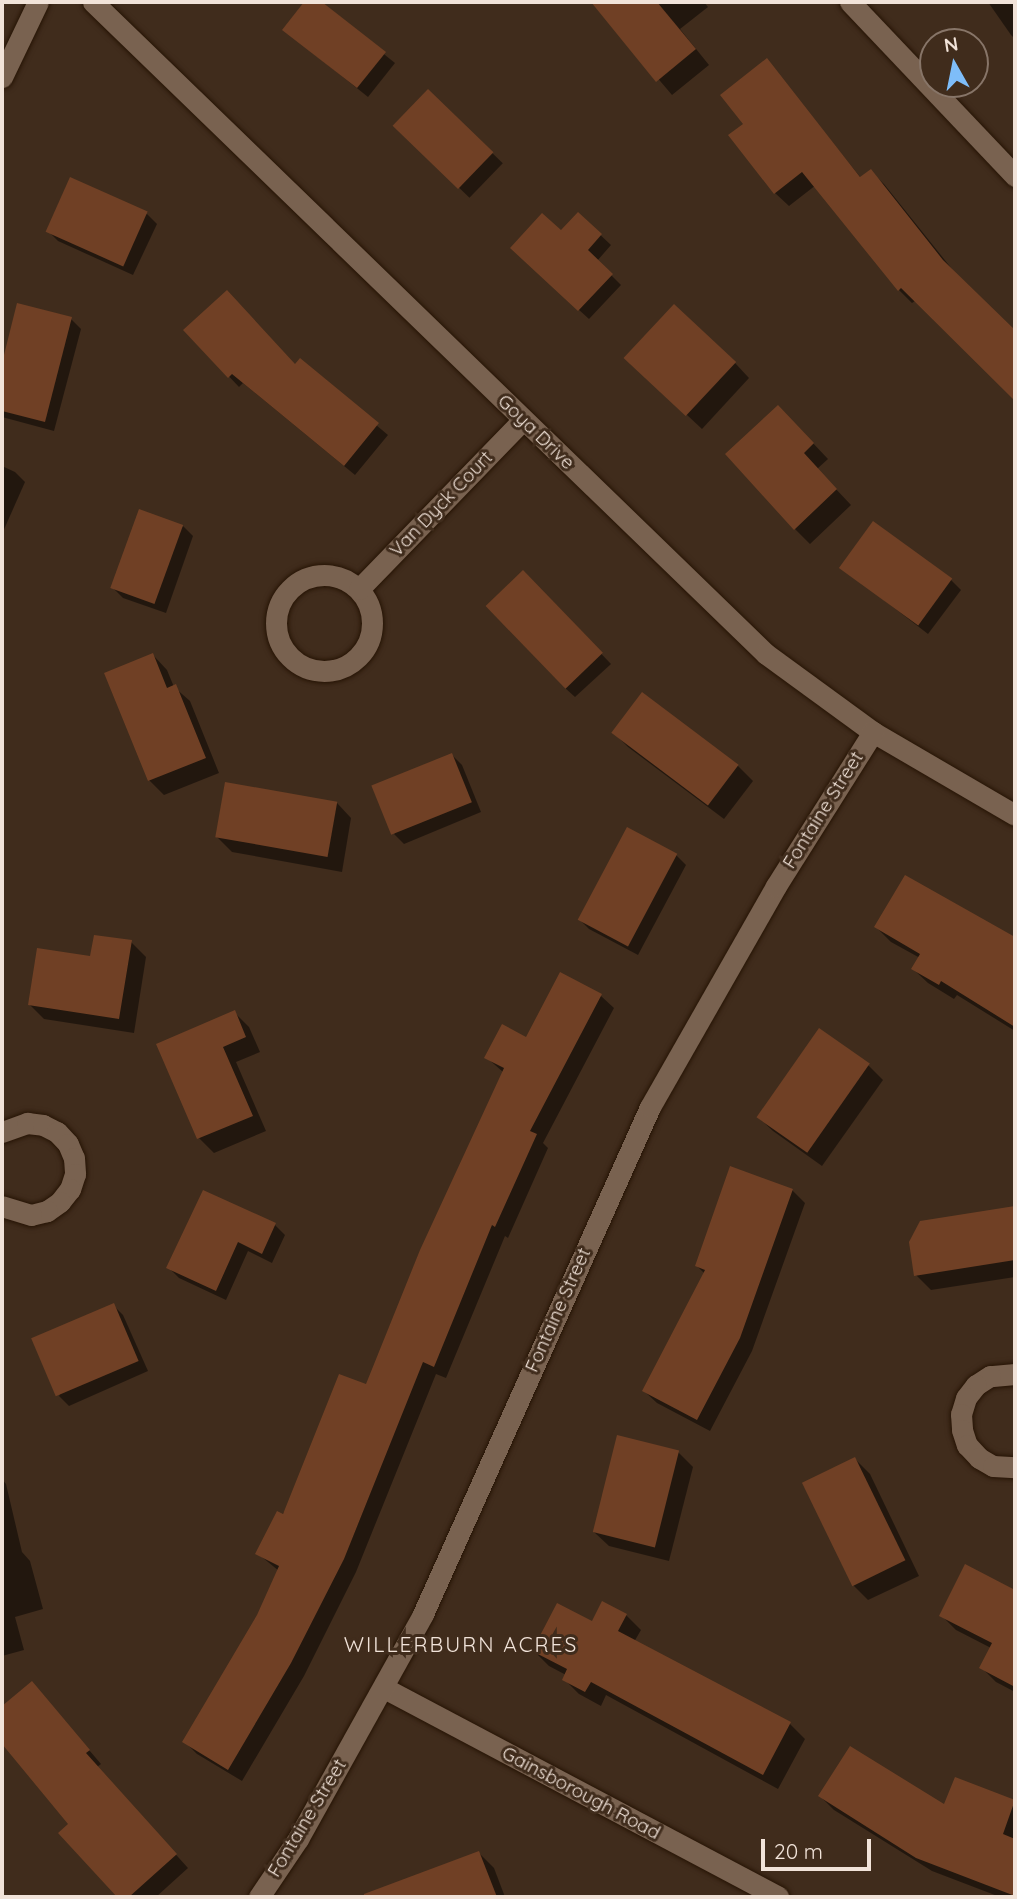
<!DOCTYPE html>
<html>
<head>
<meta charset="utf-8">
<style>
  body { margin:0 }
  #map { position:relative; width:1017px; height:1899px; overflow:hidden; background:#402c1c; font-family:Quicksand,sans-serif }
  div>[style] { position:absolute }
  [style*='--x'] { left:calc(var(--x)*1px); top:calc(var(--y)*1px); width:calc(var(--w)*1px); rotate:calc(var(--a)*1deg) }
  .shadow>* { inset:0; background:#0007; transform-origin:0 0 }
  .building>* { inset:0; background:#704025; transform-origin:0 0 }
  .roads { filter:drop-shadow(0 0 2px #261405) drop-shadow(0 0 2px #261405) }
  .minor>* { height:21px; margin:-10.5px; padding:0 10.5px; transform-origin:10.5px; border-radius:10.5px; background:#796250 }
  .minor>.ring { margin:-10.5px; padding:0; box-sizing:content-box; background:none; border:21px solid #796250; border-radius:50% }
  span { translate:-50% -50%; white-space:nowrap; text-align:center; line-height:1.15; -webkit-text-stroke:6px #402c1c; paint-order:stroke }
  .street-label { font-size:19px; color:#f1e3d9 }
  .neighbourhood-label { font-size:21px; color:#f1e3d9; letter-spacing:2px }
  .frame { position:absolute; inset:0; border:4px solid #f1e3d9; pointer-events:none }
  .north { position:absolute; left:919px; top:28px; width:70px; height:70px; box-sizing:border-box; background:#402c1c; border:2px solid #877568; border-radius:50%; rotate:351deg; font-size:19px; font-weight:700; line-height:28px; text-align:center; color:#f1e3d9 }
  .north::after { content:''; display:block; margin:auto; width:24px; height:32px; background:#7ebdf9; clip-path:polygon(50% 0,100% 100%,50% 72%,0 100%) }
  .scale { position:absolute; left:761px; top:1839px; width:110px; height:32px; box-sizing:border-box; border:4px solid #f1e3d9; border-top:0; padding-left:9px; font-size:21px; line-height:24px; white-space:nowrap; color:#f1e3d9; -webkit-text-stroke:5px #402c1c; paint-order:stroke }
</style>
</head>
<body>
<div id="map">
  <div class="shadow">
    <i style="clip-path:polygon(306px 2px,319px 2px,395px 63px,368px 97px,284px 30px)"></i>
    <i style="clip-path:polygon(593px 2px,704px 2px,708px 7px,680px 29px,709px 65px,672px 95px)"></i>
    <i style="clip-path:polygon(988px 2px,1015px 2px,1015px 39px,1011px 35px)"></i>
    <i style="clip-path:polygon(767px 61px,861px 178px,870px 171px,884px 184px,956px 274px,1015px 333px,1015px 399px,915px 301px,912px 303px,899px 290px,816px 185px,789px 206px,775px 193px,745px 124px)"></i>
    <i style="left:428px;top:91px;width:104px;height:48px;rotate:44deg"></i>
    <i style="clip-path:polygon(147px 214px,157px 224px,133px 275px,58px 241px,48px 231px)"></i>
    <i style="clip-path:polygon(578px 214px,611px 245px,597px 261px,621px 285px,589px 319px,522px 258px,561px 233px)"></i>
    <i style="clip-path:polygon(19px 305px,71px 319px,81px 329px,54px 431px,2px 417px,2px 369px)"></i>
    <i style="clip-path:polygon(185px 330px,295px 366px,300px 361px,388px 435px,355px 475px,243px 383px,239px 387px)"></i>
    <i style="clip-path:polygon(735px 363px,749px 378px,702px 429px,641px 372px)"></i>
    <i style="clip-path:polygon(793px 422px,828px 459px,817px 469px,851px 505px,810px 544px,795px 529px)"></i>
    <i style="clip-path:polygon(2px 466px,15px 472px,25px 482px,2px 534px)"></i>
    <i style="clip-path:polygon(183px 526px,193px 536px,166px 613px,123px 598px,113px 588px)"></i>
    <i style="clip-path:polygon(841px 567px,951px 580px,961px 590px,928px 634px)"></i>
    <i style="clip-path:polygon(523px 572px,611px 664px,575px 697px,565px 688px)"></i>
    <i style="clip-path:polygon(153px 655px,167px 670px,174px 687px,190px 701px,219px 773px,164px 795px,149px 780px)"></i>
    <i style="clip-path:polygon(613px 732px,738px 766px,753px 781px,724px 819px,628px 747px)"></i>
    <i style="clip-path:polygon(452px 755px,462px 765px,481px 812px,404px 844px,394px 834px)"></i>
    <i style="clip-path:polygon(337px 803px,351px 818px,342px 872px,232px 852px,217px 837px)"></i>
    <i style="clip-path:polygon(627px 829px,676px 855px,686px 865px,638px 955px,589px 929px,579px 919px)"></i>
    <i style="clip-path:polygon(876px 927px,999px 930px,1015px 940px,1015px 1031px,957px 995px,954px 999px,928px 983px,913px 969px,920px 958px,891px 942px)"></i>
    <i style="clip-path:polygon(131px 942px,146px 957px,134px 1033px,44px 1019px,29px 1004px,92px 958px)"></i>
    <i style="clip-path:polygon(601px 996px,614px 1008px,543px 1143px,548px 1148px,508px 1238px,505px 1236px,446px 1378px,436px 1374px,356px 1572px,304px 1676px,242px 1781px,197px 1754px,184px 1741px,258px 1616px,279px 1571px,257px 1553px,367px 1386px,503px 1072px,486px 1057px,527px 1039px)"></i>
    <i style="clip-path:polygon(234px 1012px,249px 1027px,260px 1052px,236px 1062px,266px 1131px,214px 1153px,199px 1138px,158px 1045px)"></i>
    <i style="clip-path:polygon(868px 1065px,883px 1080px,822px 1166px,773px 1131px,758px 1117px)"></i>
    <i style="clip-path:polygon(792px 1190px,805px 1203px,752px 1351px,710px 1431px,657px 1403px,644px 1391px,705px 1274px,697px 1266px)"></i>
    <i style="clip-path:polygon(1015px 1208px,1015px 1277px,931px 1290px,916px 1275px,921px 1223px)"></i>
    <i style="clip-path:polygon(275px 1225px,285px 1235px,272px 1263px,248px 1251px,226px 1300px,179px 1278px,169px 1268px)"></i>
    <i style="clip-path:polygon(113px 1305px,123px 1315px,148px 1371px,69px 1406px,59px 1396px)"></i>
    <i style="clip-path:polygon(678px 1452px,693px 1467px,669px 1561px,609px 1546px,594px 1532px)"></i>
    <i style="clip-path:polygon(855px 1459px,870px 1474px,919px 1576px,868px 1600px,853px 1585px,804px 1483px)"></i>
    <i style="clip-path:polygon(2px 1479px,6px 1484px,22px 1552px,30px 1561px,43px 1609px,15px 1617px,24px 1650px,2px 1656px)"></i>
    <i style="clip-path:polygon(966px 1566px,1015px 1592px,1015px 1692px,996px 1682px,981px 1667px,991px 1648px,956px 1630px,941px 1615px)"></i>
    <i style="clip-path:polygon(626px 1615px,641px 1630px,634px 1642px,790px 1724px,805px 1739px,778px 1789px,606px 1695px,601px 1706px,579px 1694px,564px 1679px,566px 1675px,549px 1666px,534px 1651px,593px 1623px)"></i>
    <i style="clip-path:polygon(32px 1683px,101px 1764px,97px 1767px,188px 1868px,156px 1897px,120px 1897px,61px 1833px,70px 1824px,2px 1742px,2px 1708px)"></i>
    <i style="clip-path:polygon(956px 1779px,1015px 1802px,1015px 1897px,1000px 1897px,932px 1871px,834px 1810px,820px 1796px,945px 1807px)"></i>
    <i style="clip-path:polygon(479px 1853px,494px 1868px,505px 1897px,391px 1897px,387px 1887px)"></i>
  </div>
  <div class="building">
    <i style="clip-path:polygon(304px 2px,322px 2px,386px 52px,357px 88px,282px 30px)"></i>
    <i style="clip-path:polygon(591px 2px,657px 2px,696px 49px,656px 82px)"></i>
    <i style="clip-path:polygon(767px 58px,860px 177px,871px 169px,943px 260px,1015px 330px,1015px 401px,901px 288px,898px 291px,802px 172px,774px 194px,728px 135px,743px 124px,720px 95px)"></i>
    <i style="left:428px;top:89px;width:91px;height:51px;rotate:44deg"></i>
    <i style="left:70px;top:177px;width:85px;height:60px;rotate:24deg"></i>
    <i style="clip-path:polygon(578px 212px,602px 234px,588px 250px,613px 274px,578px 311px,510px 248px,542px 213px,561px 230px)"></i>
    <i style="clip-path:polygon(227px 290px,295px 364px,300px 358px,379px 423px,344px 466px,232px 374px,228px 378px,183px 330px)"></i>
    <i style="clip-path:polygon(17px 303px,72px 317px,45px 422px,2px 411px,2px 363px)"></i>
    <i style="left:674px;top:304px;width:85px;height:74px;rotate:43deg"></i>
    <i style="clip-path:polygon(778px 405px,814px 443px,804px 453px,837px 489px,794px 530px,725px 454px)"></i>
    <i style="left:139px;top:509px;width:47px;height:84px;rotate:20deg"></i>
    <i style="left:873px;top:521px;width:98px;height:58px;rotate:36deg"></i>
    <i style="left:523px;top:570px;width:115px;height:52px;rotate:46deg"></i>
    <i style="clip-path:polygon(153px 653px,167px 688px,176px 684px,206px 758px,148px 781px,104px 673px)"></i>
    <i style="left:642px;top:692px;width:121px;height:51px;rotate:37deg"></i>
    <i style="left:452px;top:753px;width:53px;height:87px;rotate:68deg"></i>
    <i style="left:225px;top:782px;width:114px;height:56px;rotate:10deg"></i>
    <i style="left:627px;top:827px;width:57px;height:105px;rotate:28deg"></i>
    <i style="clip-path:polygon(905px 875px,1015px 937px,1015px 1027px,941px 981px,939px 985px,911px 969px,920px 954px,874px 927px)"></i>
    <i style="clip-path:polygon(94px 935px,132px 940px,119px 1019px,28px 1005px,37px 948px,90px 956px)"></i>
    <i style="clip-path:polygon(560px 972px,602px 994px,530px 1131px,537px 1134px,495px 1227px,492px 1225px,434px 1367px,423px 1362px,344px 1559px,291px 1663px,228px 1770px,182px 1742px,257px 1615px,279px 1566px,255px 1554px,277px 1511px,283px 1514px,339px 1374px,366px 1384px,420px 1250px,504px 1068px,484px 1058px,502px 1024px,526px 1037px)"></i>
    <i style="clip-path:polygon(235px 1010px,246px 1037px,223px 1047px,253px 1116px,197px 1139px,156px 1044px)"></i>
    <i style="left:819px;top:1028px;width:62px;height:109px;rotate:35deg"></i>
    <i style="clip-path:polygon(730px 1166px,793px 1189px,740px 1338px,697px 1420px,642px 1391px,705px 1270px,695px 1266px)"></i>
    <i style="clip-path:polygon(203px 1190px,276px 1223px,262px 1254px,238px 1242px,216px 1291px,166px 1268px)"></i>
    <i style="clip-path:polygon(1015px 1206px,1015px 1260px,914px 1276px,909px 1242px,920px 1221px)"></i>
    <i style="left:114px;top:1303px;width:63px;height:90px;rotate:67deg"></i>
    <i style="left:617px;top:1435px;width:64px;height:100px;rotate:14deg"></i>
    <i style="left:855px;top:1457px;width:115px;height:59px;rotate:64deg"></i>
    <i style="clip-path:polygon(965px 1564px,1015px 1590px,1015px 1687px,979px 1668px,992px 1643px,939px 1616px)"></i>
    <i style="clip-path:polygon(602px 1601px,627px 1614px,618px 1631px,791px 1722px,763px 1775px,591px 1682px,585px 1692px,562px 1680px,567px 1669px,532px 1651px,557px 1603px,592px 1621px)"></i>
    <i style="clip-path:polygon(32px 1681px,90px 1750px,86px 1753px,177px 1854px,129px 1897px,117px 1897px,58px 1833px,68px 1824px,2px 1744px,2px 1706px)"></i>
    <i style="clip-path:polygon(850px 1746px,944px 1804px,955px 1777px,1015px 1800px,1003px 1834px,1015px 1839px,1015px 1896px,916px 1858px,818px 1796px)"></i>
    <i style="clip-path:polygon(479px 1851px,497px 1897px,364px 1897px,364px 1894px)"></i>
  </div>
  <div class="roads">
    <div class="minor">
      <i style="--x:93;--y:2;--w:937;--a:44.09"></i>
      <i style="--x:766;--y:654;--w:132;--a:36.1"></i>
      <i style="--x:873;--y:732;--w:164;--a:30.3"></i>
      <i style="--x:850;--y:2;--w:240;--a:46.5"></i>
      <i style="--x:2;--y:77;--w:83;--a:-64.4"></i>
      <i class="ring" style="left:276px;top:575px;width:75px;height:75px"></i>
      <i style="--x:359;--y:589;--w:235;--a:-45.9"></i>
      <i style="--x:2;--y:1132;--w:27;--a:-20"></i>
      <i style="--x:27;--y:1123;--w:16;--a:7"></i>
      <i style="--x:43;--y:1125;--w:16;--a:27"></i>
      <i style="--x:57;--y:1132;--w:16;--a:47"></i>
      <i style="--x:68;--y:1144;--w:15;--a:67"></i>
      <i style="--x:74;--y:1158;--w:16;--a:86"></i>
      <i style="--x:75;--y:1174;--w:16;--a:108"></i>
      <i style="--x:70;--y:1189;--w:16;--a:128"></i>
      <i style="--x:60;--y:1202;--w:16;--a:145"></i>
      <i style="--x:47;--y:1211;--w:16;--a:166"></i>
      <i style="--x:31;--y:1215;--w:30;--a:-163"></i>
      <i style="--x:1015;--y:1374;--w:25;--a:175"></i>
      <i style="--x:990;--y:1376;--w:17;--a:147"></i>
      <i style="--x:976;--y:1385;--w:16;--a:128"></i>
      <i style="--x:966;--y:1398;--w:17;--a:107"></i>
      <i style="--x:961;--y:1414;--w:16;--a:86"></i>
      <i style="--x:962;--y:1430;--w:16;--a:72"></i>
      <i style="--x:967;--y:1445;--w:18;--a:47"></i>
      <i style="--x:979;--y:1458;--w:16;--a:30"></i>
      <i style="--x:993;--y:1466;--w:22;--a:3"></i>
      <i style="--x:384;--y:1688;--w:446;--a:27.9"></i>
      <i style="--x:259;--y:1897;--w:70;--a:-56.1"></i>
      <i style="--x:298;--y:1839;--w:257;--a:-60.9"></i>
      <i style="--x:423;--y:1614;--w:555;--a:-65.88"></i>
      <i style="--x:650;--y:1107;--w:254;--a:-60.3"></i>
      <i style="--x:776;--y:886;--w:182;--a:-57.8"></i>
    </div>
  </div>
  <div class="street-label">
    <span style="left:536px;top:432px;rotate:44deg">Goya Drive</span>
    <span style="left:441px;top:504px;rotate:-46deg">Van Dyck Court</span>
    <span style="left:823px;top:810px;rotate:-58deg">Fontaine Street</span>
    <span style="left:558px;top:1310px;rotate:-66deg">Fontaine Street</span>
    <span style="left:581px;top:1793px;rotate:28deg">Gainsborough Road</span>
    <span style="left:307px;top:1818px;rotate:-59deg">Fontaine Street</span>
  </div>
  <div class="neighbourhood-label">
    <span style="left:461px;top:1644px">WILLERBURN ACRES</span>
  </div>
  <div class="frame"></div>
  <div class="north">N</div>
  <div class="scale">20 m</div>
</div>
</body>
</html>
